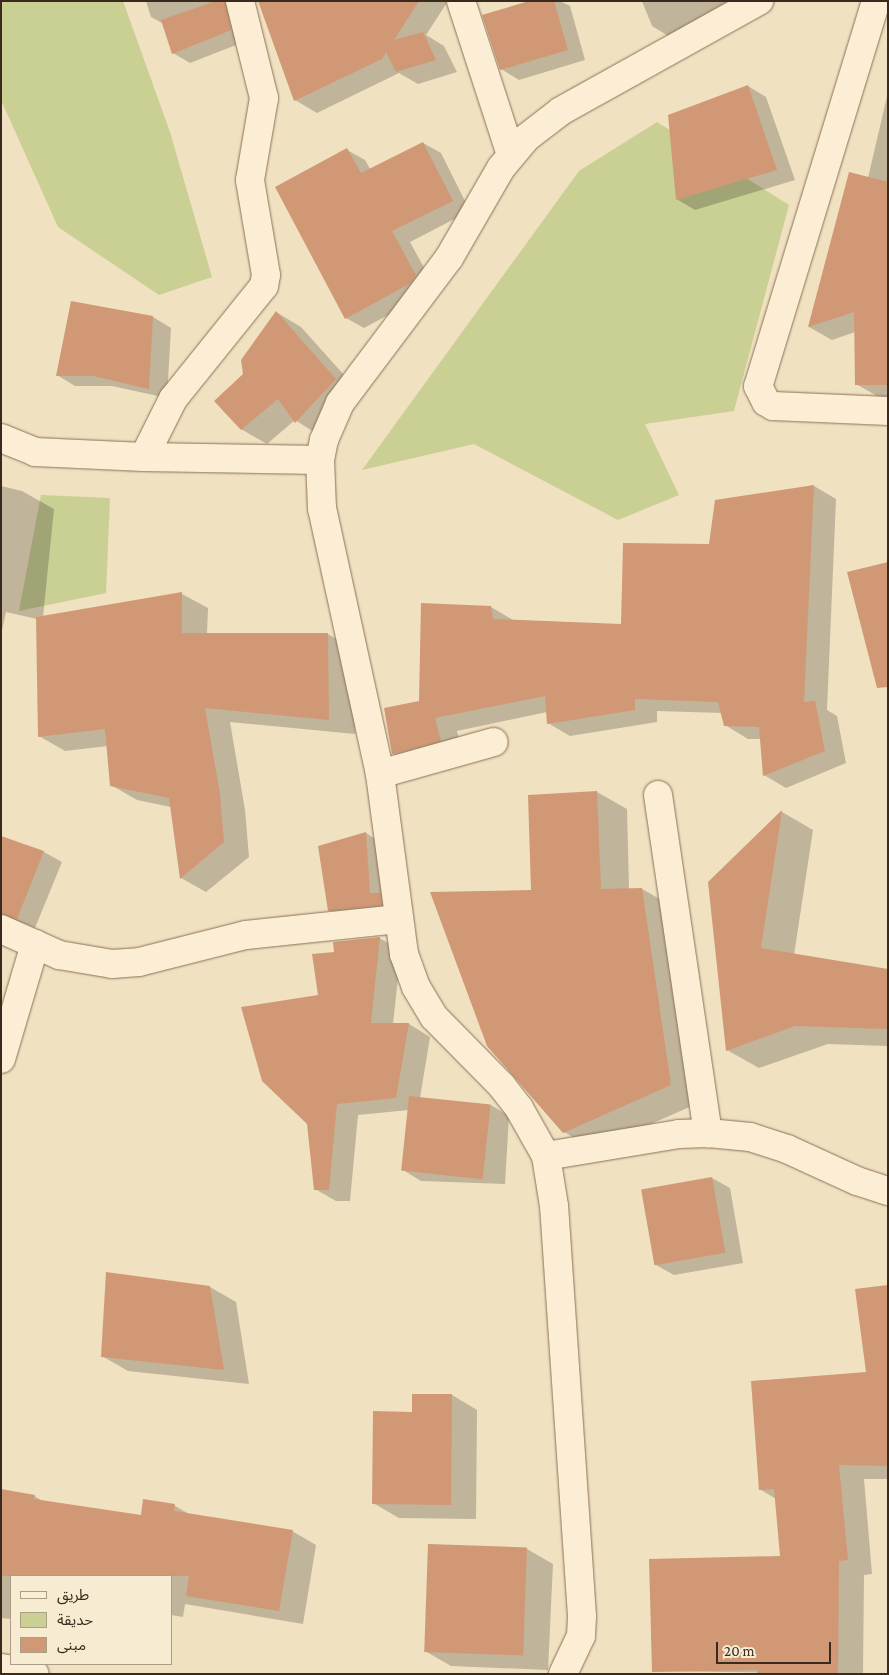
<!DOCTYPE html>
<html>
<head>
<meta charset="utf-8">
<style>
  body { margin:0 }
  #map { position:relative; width:889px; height:1675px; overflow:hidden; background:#f0e1c1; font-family:"Crimson Pro","Noto Sans Arabic",serif }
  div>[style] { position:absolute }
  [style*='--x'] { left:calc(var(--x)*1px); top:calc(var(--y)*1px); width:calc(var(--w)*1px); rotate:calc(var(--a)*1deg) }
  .green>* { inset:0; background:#cacf94 }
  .shadow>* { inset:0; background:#0003 }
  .building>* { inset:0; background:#d19875; transform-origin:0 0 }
  .roads { filter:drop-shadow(0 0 1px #8b7157) drop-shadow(0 0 1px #8b7157) }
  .minor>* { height:28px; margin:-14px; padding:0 14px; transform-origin:14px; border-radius:14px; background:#fbeed5 }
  span { translate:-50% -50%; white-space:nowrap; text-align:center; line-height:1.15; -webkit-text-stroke:4px #f7ebd1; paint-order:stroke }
  .frame { position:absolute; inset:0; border:2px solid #3a2a1d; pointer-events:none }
  .legend { position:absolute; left:10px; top:1575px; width:162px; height:90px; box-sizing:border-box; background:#f7ebd1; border:1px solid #ab9e89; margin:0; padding:6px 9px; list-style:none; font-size:15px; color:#3a2a1d }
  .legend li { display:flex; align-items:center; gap:10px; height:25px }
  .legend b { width:25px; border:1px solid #ab9e89 }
  .scale { position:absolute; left:716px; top:1642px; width:115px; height:22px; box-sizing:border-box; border:2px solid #3a2a1d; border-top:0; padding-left:6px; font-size:15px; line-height:18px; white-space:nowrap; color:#3a2a1d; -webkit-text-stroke:4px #f7ebd1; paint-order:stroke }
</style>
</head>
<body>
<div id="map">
  <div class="green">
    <i style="clip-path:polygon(1px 1px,123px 1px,170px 132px,212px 277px,159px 295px,58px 227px,1px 100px)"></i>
    <i style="clip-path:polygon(657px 122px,789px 205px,734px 411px,645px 424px,679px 495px,618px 520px,474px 444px,362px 470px,579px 171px)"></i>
    <i style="clip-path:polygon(41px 495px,110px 498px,106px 593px,19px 611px)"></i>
  </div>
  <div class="shadow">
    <i style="clip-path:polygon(146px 1px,226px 1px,242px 10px,249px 40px,190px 63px,173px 53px,164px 24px,151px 17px)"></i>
    <i style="clip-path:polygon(267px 1px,448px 1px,426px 35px,444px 46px,457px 72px,418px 84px,399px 73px,317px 113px,295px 100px)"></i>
    <i style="clip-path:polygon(534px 1px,560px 1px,570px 6px,585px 60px,519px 80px,501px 69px)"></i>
    <i style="clip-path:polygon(642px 1px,735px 1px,670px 37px,652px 26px)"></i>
    <i style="clip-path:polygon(748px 86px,766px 97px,795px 180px,695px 210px,678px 200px,669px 116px)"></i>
    <i style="clip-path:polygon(888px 92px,888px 397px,879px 397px,856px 384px,855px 332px,832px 340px,809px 327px,850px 173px,868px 178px)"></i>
    <i style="clip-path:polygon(423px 143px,441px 153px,470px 211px,410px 242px,434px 286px,429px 293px,364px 328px,346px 318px,347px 150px,365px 160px,370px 169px)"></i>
    <i style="clip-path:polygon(276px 312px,301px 327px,361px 394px,322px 437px,295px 420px,267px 444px,241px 429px)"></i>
    <i style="clip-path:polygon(153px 317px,171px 328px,167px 398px,112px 386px,75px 386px,57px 375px)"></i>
    <i style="clip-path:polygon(1px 486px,22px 491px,54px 509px,43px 617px,182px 594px,208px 608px,207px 634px,328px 634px,353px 649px,355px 734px,230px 722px,245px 810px,249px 857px,206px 892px,181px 878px,171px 807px,137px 800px,111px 785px,108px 746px,65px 751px,39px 736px,37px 619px,6px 612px,1px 635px)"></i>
    <i style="clip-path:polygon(814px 486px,836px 499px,827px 710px,837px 716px,846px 763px,786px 788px,764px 775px,761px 739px,748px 739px,725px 725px,722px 713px,657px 711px,657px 722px,570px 736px,548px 723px,547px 712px,457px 731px,463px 753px,415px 767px,393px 754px,421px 702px,491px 607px,513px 620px,622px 625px,710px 545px)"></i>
    <i style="clip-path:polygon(597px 792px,627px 809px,629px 889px,642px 889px,672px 906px,701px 1102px,594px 1149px,564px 1132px,532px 891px)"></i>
    <i style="clip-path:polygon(782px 812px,813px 830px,794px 955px,888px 970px,888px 1046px,828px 1044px,759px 1068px,727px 1050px,709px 882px)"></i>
    <i style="clip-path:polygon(366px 833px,383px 844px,398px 905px,347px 920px,329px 910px)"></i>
    <i style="clip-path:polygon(1px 839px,44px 852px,62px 862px,35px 928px,26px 924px,14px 925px,1px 917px)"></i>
    <i style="clip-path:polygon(379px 938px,401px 950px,393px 1024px,409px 1024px,430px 1037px,420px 1098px,491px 1105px,509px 1116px,505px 1184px,421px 1181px,403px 1170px,409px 1110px,358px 1115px,350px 1201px,336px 1201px,315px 1189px,320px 996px,336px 953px)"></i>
    <i style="clip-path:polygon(712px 1178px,730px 1188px,743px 1263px,674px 1275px,656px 1265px)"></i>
    <i style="clip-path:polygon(888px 1286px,888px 1479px,864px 1479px,872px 1574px,864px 1575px,863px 1674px,653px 1671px,782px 1557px,776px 1499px,761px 1490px,867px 1373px)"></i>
    <i style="clip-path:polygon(210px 1287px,236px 1302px,249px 1384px,128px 1371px,102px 1356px)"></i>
    <i style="clip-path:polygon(452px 1395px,477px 1410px,476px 1519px,399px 1518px,373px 1503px,414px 1413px)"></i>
    <i style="clip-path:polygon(1px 1490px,34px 1496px,43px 1501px,142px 1517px,144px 1501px,175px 1506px,191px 1515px,292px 1531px,316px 1545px,303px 1624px,185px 1604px,183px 1617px,171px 1615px,171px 1576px,11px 1576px,11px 1619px,1px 1618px)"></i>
    <i style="clip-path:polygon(429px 1546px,527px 1549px,553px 1564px,548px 1670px,451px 1666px,425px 1651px)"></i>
  </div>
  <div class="building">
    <i style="clip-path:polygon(216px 1px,225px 1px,231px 30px,172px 54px,161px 20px)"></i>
    <i style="clip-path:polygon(258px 1px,419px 1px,394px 40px,423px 32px,436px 60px,396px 72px,386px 52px,382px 59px,294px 101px)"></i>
    <i style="clip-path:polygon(529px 1px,554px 1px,568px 50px,500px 70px,482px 15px)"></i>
    <i style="clip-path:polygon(748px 85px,777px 170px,676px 200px,668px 115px)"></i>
    <i style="clip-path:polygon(423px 142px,453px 201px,392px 231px,416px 275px,411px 283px,345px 319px,275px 187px,347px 148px,361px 173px)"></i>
    <i style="clip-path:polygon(849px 172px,888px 182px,888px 385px,855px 385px,854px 312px,808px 327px)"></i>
    <i style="clip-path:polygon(71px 301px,153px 316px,149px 389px,93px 376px,56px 376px)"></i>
    <i style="clip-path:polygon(276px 311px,336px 379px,295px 423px,278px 399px,241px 430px,214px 401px,243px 374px,241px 360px)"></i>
    <i style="clip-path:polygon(814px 485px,804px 702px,815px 701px,825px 751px,763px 776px,759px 727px,724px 726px,718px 702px,635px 699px,635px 710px,547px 724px,545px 696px,435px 718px,441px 741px,392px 754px,384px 708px,419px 701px,421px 603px,491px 606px,493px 619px,621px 624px,623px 543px,709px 544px,715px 500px)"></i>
    <i style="clip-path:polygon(888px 562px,888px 687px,877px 688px,847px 572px)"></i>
    <i style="clip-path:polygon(182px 592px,182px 633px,328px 633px,329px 720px,205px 708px,220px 794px,224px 842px,180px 879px,169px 798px,110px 786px,105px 729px,38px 737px,36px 617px)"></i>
    <i style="clip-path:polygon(597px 791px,601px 889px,642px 888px,671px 1085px,563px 1133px,487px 1046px,430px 892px,531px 890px,528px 795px)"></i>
    <i style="clip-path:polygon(782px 810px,761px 948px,888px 969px,888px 1029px,795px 1026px,726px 1051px,708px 882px)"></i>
    <i style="clip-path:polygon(366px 832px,370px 893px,380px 893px,382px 905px,328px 911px,318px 846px)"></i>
    <i style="clip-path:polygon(1px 836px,44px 851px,17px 919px,1px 914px)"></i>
    <i style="clip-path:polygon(380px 937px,371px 1023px,409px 1023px,396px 1098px,337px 1104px,329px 1190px,314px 1190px,307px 1124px,262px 1081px,241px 1007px,318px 995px,312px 954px,334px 952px,333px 942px)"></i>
    <i style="left:409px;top:1096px;width:82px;height:75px;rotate:6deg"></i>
    <i style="left:712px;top:1177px;width:77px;height:72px;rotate:80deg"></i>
    <i style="clip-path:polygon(106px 1272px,210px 1286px,224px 1370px,101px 1357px)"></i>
    <i style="clip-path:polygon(888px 1285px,888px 1466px,839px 1465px,848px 1560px,839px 1561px,838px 1674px,757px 1674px,757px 1670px,652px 1672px,649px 1559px,780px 1556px,774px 1489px,759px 1490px,751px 1381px,866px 1372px,855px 1289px)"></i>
    <i style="clip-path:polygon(412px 1394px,452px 1394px,451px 1505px,372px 1504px,373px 1411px,412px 1412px)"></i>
    <i style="clip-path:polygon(1px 1489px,35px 1495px,34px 1499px,141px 1515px,143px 1499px,175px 1504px,174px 1511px,293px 1530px,279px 1611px,186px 1596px,189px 1576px,1px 1576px)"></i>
    <i style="left:428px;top:1544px;width:99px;height:108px;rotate:2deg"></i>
  </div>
  <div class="roads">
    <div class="minor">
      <i style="--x:461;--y:1;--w:162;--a:72"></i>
      <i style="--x:876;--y:1;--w:403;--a:107"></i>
      <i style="--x:758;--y:386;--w:18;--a:63"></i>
      <i style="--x:766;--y:402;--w:8;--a:30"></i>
      <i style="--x:773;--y:406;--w:115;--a:2.5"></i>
      <i style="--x:1;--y:438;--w:37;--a:22"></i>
      <i style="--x:35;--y:452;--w:109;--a:2.6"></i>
      <i style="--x:144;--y:457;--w:176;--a:1"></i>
      <i style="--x:144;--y:457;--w:65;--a:-63.4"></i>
      <i style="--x:173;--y:399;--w:145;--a:-51.2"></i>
      <i style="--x:264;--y:286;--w:11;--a:-80"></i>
      <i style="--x:266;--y:275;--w:96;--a:-99.6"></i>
      <i style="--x:250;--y:180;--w:83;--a:-80.3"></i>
      <i style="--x:264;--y:98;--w:100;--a:-103.9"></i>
      <i style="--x:380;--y:774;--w:118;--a:-15.7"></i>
      <i style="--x:658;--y:795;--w:342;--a:81.6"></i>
      <i style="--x:1;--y:929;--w:64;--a:24.1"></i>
      <i style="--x:59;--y:955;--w:54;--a:9.6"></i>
      <i style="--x:112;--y:964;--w:27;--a:-4"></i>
      <i style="--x:139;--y:962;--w:110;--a:-14.2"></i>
      <i style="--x:246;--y:935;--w:153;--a:-6"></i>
      <i style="--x:1;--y:1059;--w:120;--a:-73.5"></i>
      <i style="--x:546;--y:1156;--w:135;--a:-9.4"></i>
      <i style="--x:679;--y:1134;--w:29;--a:-2"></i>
      <i style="--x:708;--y:1133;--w:42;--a:5.4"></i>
      <i style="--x:750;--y:1137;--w:39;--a:18"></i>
      <i style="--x:787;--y:1149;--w:77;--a:24.6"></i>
      <i style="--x:857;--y:1181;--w:33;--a:18"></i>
      <i style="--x:1;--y:1668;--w:34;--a:10"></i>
      <i style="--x:563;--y:1674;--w:42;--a:-64.7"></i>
      <i style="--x:581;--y:1636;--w:20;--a:-87"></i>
      <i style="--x:582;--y:1616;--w:411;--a:-93.9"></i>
      <i style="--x:554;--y:1206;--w:51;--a:-99.1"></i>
      <i style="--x:546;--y:1156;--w:55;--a:-119.4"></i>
      <i style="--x:519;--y:1108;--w:28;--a:-128"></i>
      <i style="--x:502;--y:1086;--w:97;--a:-134.6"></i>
      <i style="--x:434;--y:1017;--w:35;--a:-121"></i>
      <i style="--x:416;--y:987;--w:35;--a:-110"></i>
      <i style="--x:404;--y:954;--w:182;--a:-97.6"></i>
      <i style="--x:380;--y:774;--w:271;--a:-102.3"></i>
      <i style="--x:322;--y:509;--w:49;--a:-92.3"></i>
      <i style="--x:320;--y:460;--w:20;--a:-79"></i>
      <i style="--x:324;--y:440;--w:40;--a:-66.6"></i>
      <i style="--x:340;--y:403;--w:181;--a:-53.1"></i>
      <i style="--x:449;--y:258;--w:104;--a:-60"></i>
      <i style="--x:501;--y:168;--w:39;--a:-50"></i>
      <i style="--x:526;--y:138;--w:44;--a:-37.6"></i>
      <i style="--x:561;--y:111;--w:227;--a:-29.1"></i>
    </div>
  </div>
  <div class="frame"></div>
  <ul class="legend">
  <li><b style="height:6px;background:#fbeed5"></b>طريق</li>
  <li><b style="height:14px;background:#cacf94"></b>حديقة</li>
  <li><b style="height:14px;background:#d19875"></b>مبنى</li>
  </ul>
  <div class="scale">20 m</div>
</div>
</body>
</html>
